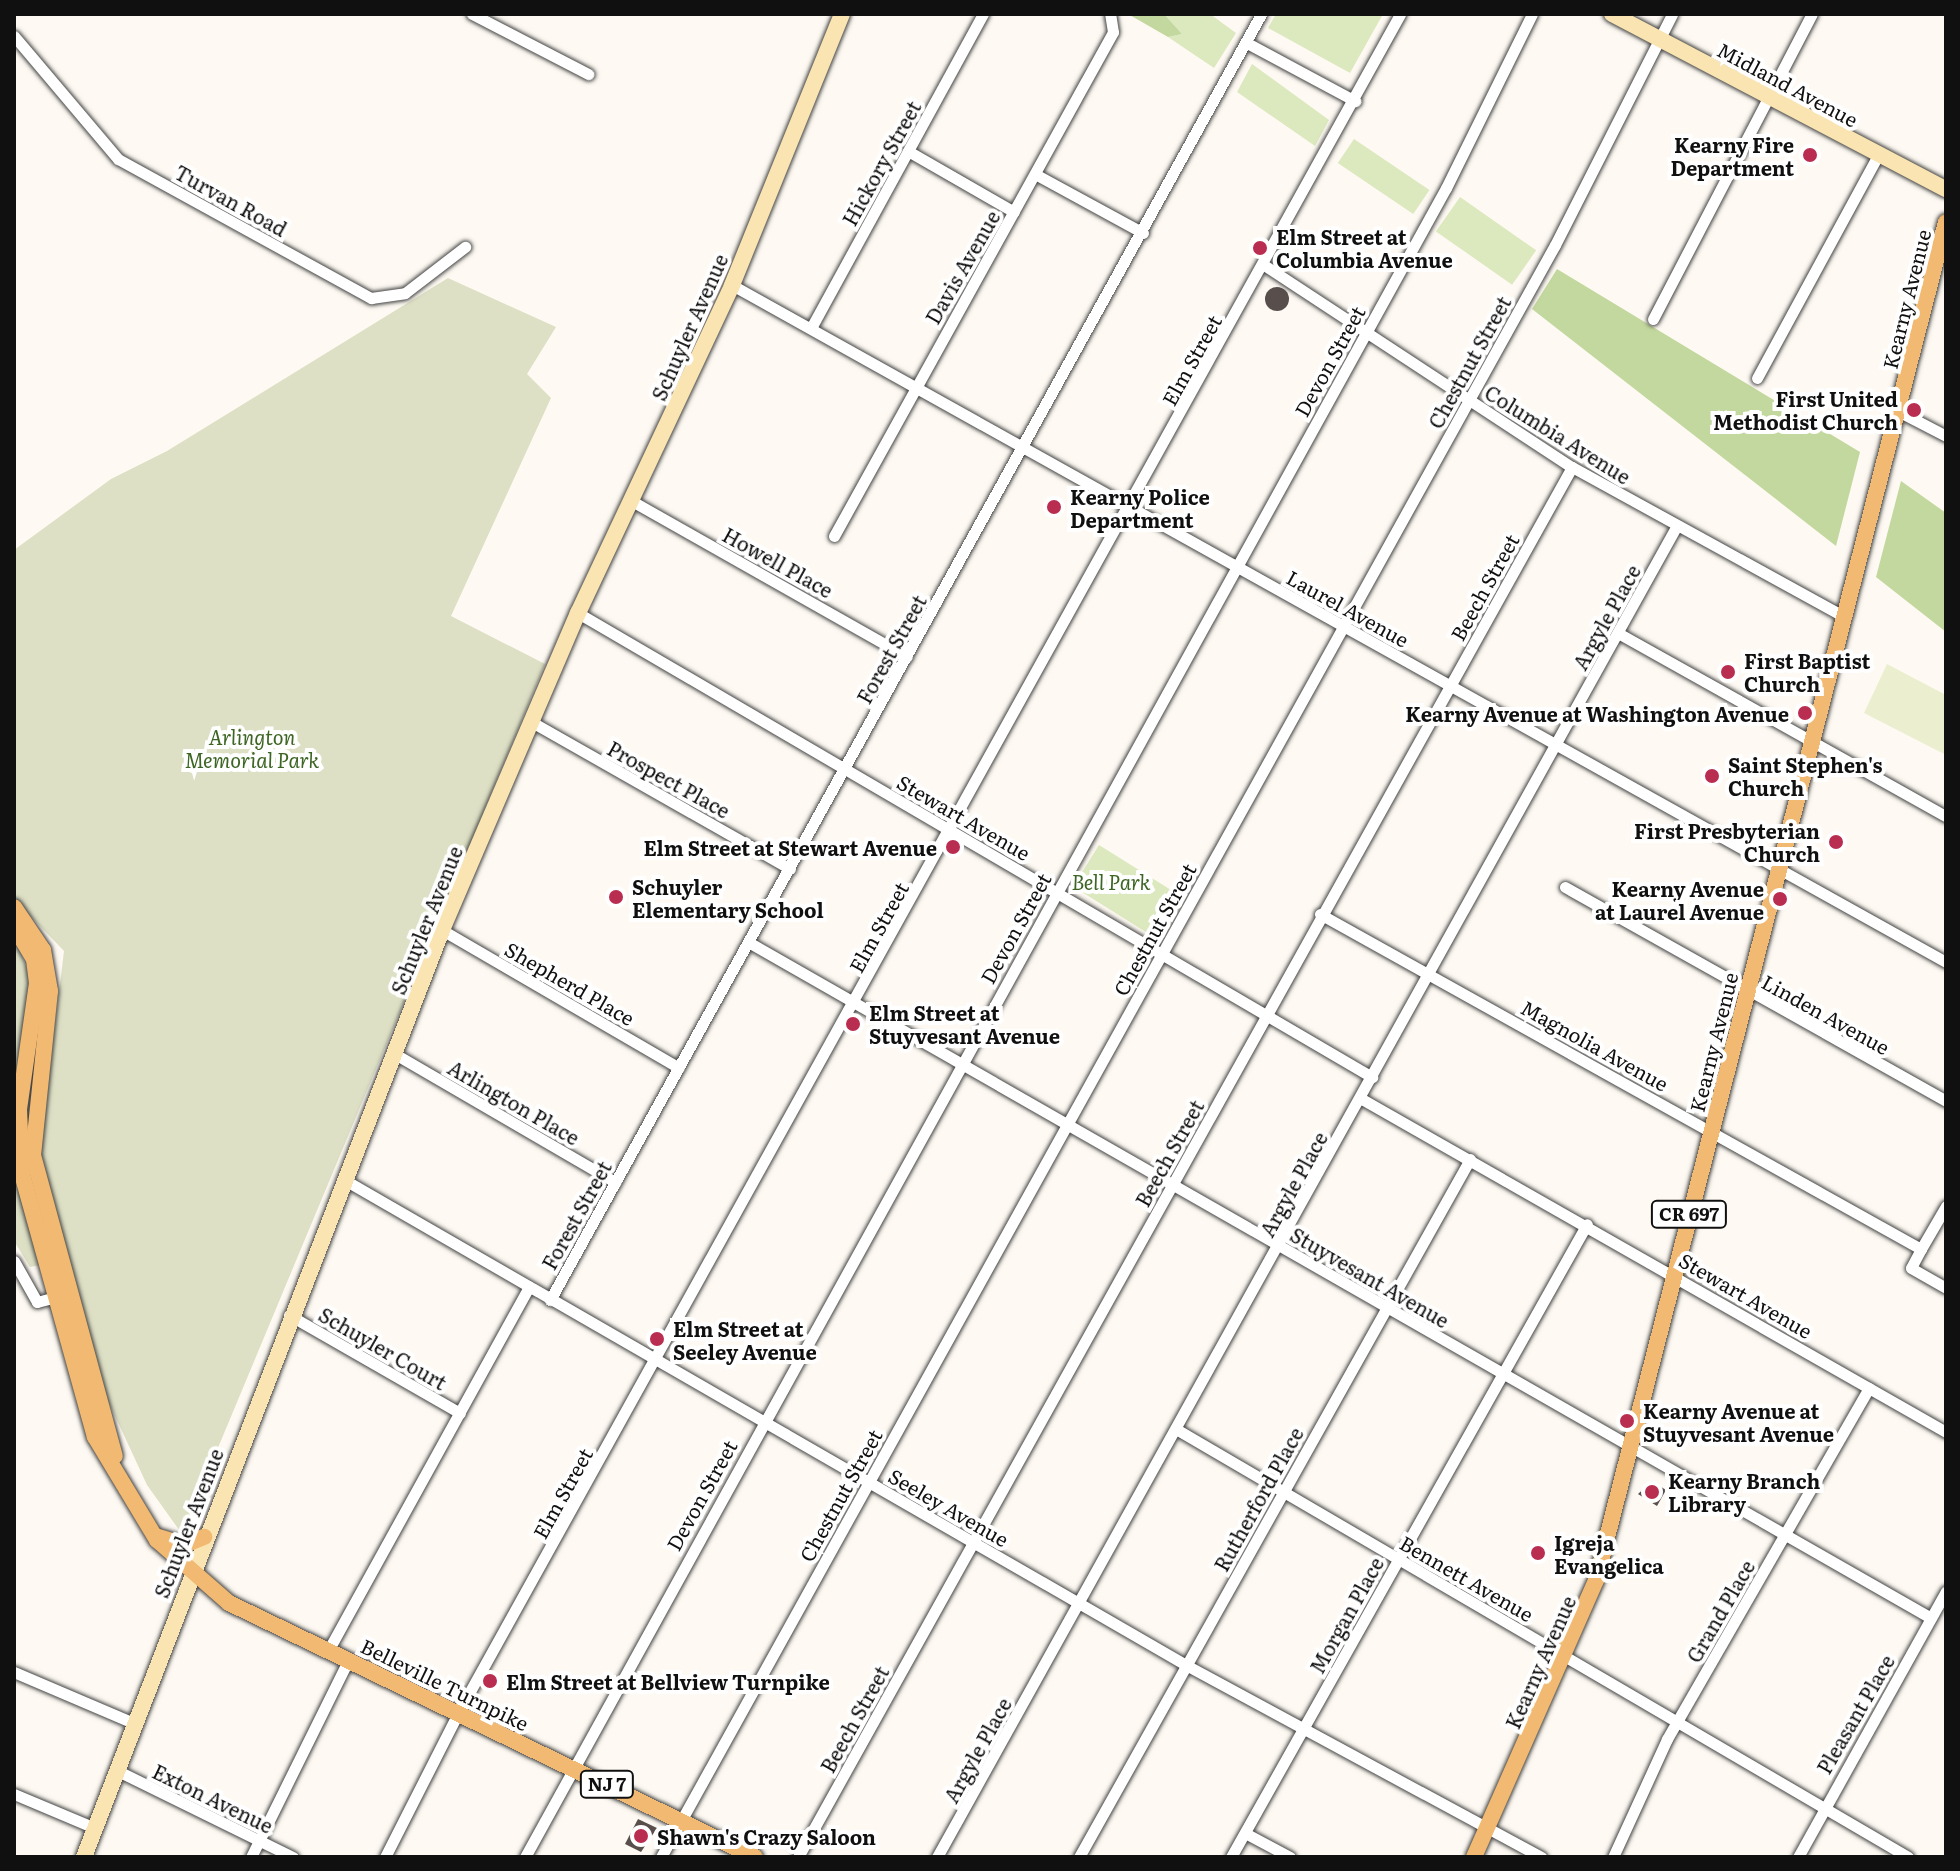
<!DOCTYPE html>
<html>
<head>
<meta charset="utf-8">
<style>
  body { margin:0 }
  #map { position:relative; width:1960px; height:1871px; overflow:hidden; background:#fefaf3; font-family:Literata,serif }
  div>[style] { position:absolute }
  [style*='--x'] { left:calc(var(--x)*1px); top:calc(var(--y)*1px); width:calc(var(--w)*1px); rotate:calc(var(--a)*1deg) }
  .green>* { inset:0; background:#dce8be; transform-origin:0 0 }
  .forest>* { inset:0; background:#c3d89e }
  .cemetery>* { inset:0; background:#dde0c4 }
  .pitch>* { inset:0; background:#ebefcf }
  .building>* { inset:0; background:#584f4d }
  .round { border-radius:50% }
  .roads { filter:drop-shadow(0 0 2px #434343) drop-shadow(0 0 2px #434343) }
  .street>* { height:11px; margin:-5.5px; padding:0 5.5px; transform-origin:5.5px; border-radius:5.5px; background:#fff }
  .secondary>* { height:16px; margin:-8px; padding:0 8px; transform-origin:8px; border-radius:8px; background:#fae4b2 }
  .primary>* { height:16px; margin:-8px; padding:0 8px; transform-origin:8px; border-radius:8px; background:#f1b971 }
  .dots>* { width:22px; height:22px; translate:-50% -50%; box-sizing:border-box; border:4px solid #fff; border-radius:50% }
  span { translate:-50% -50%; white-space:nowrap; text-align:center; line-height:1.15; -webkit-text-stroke:8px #fff; paint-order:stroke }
  .shield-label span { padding:2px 6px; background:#fff; border:2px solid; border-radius:6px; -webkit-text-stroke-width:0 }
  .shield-label { font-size:18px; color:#101010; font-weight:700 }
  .street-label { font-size:20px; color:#101010 }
  .poi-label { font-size:20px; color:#101010; font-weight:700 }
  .right { translate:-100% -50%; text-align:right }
  .left { translate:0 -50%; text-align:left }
  .park-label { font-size:20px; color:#3d6523; font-style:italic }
  .frame { position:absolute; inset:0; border:16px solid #101010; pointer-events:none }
</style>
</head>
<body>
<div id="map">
  <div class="green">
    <i style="clip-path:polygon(1164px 14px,1210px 14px,1236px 33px,1214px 68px,1168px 37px,1182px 34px)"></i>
    <i style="clip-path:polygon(1276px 14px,1383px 14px,1350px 73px,1268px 28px)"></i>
    <i style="clip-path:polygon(1252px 64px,1329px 120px,1315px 146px,1237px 92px)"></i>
    <i style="left:1354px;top:139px;width:91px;height:29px;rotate:34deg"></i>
    <i style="left:1460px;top:197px;width:93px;height:42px;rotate:35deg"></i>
    <i style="left:1099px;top:845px;width:101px;height:49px;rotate:32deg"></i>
  </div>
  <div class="forest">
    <i style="clip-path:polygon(1128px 14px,1164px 14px,1182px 34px,1168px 37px)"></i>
    <i style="clip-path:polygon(1557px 269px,1860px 452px,1836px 546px,1532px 309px)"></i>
    <i style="clip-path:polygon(1901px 481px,1946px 513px,1946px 632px,1876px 577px)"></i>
  </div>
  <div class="cemetery">
    <i style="clip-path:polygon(448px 278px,556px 327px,527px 374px,551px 398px,451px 616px,545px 664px,182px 1534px,147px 1485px,90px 1362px,39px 1158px,64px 951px,14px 899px,14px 550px,111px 479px,167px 451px)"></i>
    <i style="clip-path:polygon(14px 936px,32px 982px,14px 1128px)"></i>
    <i style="clip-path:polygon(14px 1157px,40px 1265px,30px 1267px,14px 1241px)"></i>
  </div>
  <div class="pitch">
    <i style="clip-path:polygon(1887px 664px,1946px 695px,1946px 755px,1864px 713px)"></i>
  </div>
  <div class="building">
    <i class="round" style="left:1265px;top:287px;width:24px;height:24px"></i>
    <i style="clip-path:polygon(1652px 1481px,1666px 1490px,1657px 1506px,1638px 1494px)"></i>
    <i style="clip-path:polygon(638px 1819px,657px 1828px,641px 1852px,625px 1844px)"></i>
  </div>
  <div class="roads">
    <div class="street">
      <i style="--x:472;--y:14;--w:131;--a:27.3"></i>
      <i style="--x:14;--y:36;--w:161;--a:49.8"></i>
      <i style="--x:118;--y:159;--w:289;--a:28.8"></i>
      <i style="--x:371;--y:298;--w:34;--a:-8"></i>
      <i style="--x:405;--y:293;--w:76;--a:-37.5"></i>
      <i style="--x:1247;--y:43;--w:123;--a:28.2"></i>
      <i style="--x:908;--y:151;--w:122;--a:29.9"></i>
      <i style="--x:1035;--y:174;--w:123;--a:28.6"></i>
      <i style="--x:1264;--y:265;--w:368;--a:33.3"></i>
      <i style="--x:1572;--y:467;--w:309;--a:28.8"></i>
      <i style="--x:732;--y:285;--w:1390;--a:29.15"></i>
      <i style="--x:1653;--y:319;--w:344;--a:-62.5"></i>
      <i style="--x:811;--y:328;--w:358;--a:-61.3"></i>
      <i style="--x:1757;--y:378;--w:254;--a:-61.5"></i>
      <i style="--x:1898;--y:411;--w:54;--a:27.5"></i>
      <i style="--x:630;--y:500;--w:318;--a:29.5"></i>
      <i style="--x:834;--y:536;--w:576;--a:-61.03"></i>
      <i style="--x:1113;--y:32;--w:18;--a:-99"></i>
      <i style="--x:578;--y:613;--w:920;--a:30.3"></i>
      <i style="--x:1618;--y:633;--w:376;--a:29.2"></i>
      <i style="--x:530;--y:721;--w:299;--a:29.6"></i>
      <i style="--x:1565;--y:887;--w:437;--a:29.3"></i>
      <i style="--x:1320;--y:914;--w:688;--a:29.14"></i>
      <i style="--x:1921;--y:1249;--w:21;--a:118"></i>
      <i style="--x:1911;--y:1268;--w:40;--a:29.7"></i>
      <i style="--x:442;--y:930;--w:274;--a:30.2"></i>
      <i style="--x:750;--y:943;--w:1360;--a:29.75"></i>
      <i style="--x:395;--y:1054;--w:255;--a:30.2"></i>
      <i style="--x:1360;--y:1098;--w:675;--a:29.68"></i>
      <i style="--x:343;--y:1179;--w:973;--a:29.96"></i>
      <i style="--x:1186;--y:1665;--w:404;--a:28.4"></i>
      <i style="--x:1921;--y:1249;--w:50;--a:-59.8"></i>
      <i style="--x:14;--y:1261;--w:47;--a:60.7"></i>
      <i style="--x:37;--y:1302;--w:20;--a:-15"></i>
      <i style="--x:550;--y:1300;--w:1469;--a:-61.06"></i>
      <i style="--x:289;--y:1315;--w:197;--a:29.8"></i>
      <i style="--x:1176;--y:1429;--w:848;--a:30.31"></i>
      <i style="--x:329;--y:1649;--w:414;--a:-61.1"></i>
      <i style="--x:14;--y:1672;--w:133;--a:23.1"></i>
      <i style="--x:118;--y:1771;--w:195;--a:26.2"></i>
      <i style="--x:14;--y:1794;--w:88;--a:22.8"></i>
      <i style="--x:1245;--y:1833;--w:51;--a:28.1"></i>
      <i style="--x:251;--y:1857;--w:221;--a:-63.7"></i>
      <i style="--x:385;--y:1857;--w:161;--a:-63.1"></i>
      <i style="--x:458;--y:1713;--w:1943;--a:-60.99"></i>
      <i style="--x:525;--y:1857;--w:1906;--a:-61.11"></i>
      <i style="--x:1446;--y:188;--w:194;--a:-63.7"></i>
      <i style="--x:661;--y:1857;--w:1843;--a:-60.99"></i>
      <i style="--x:1555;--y:245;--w:259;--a:-63.1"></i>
      <i style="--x:798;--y:1857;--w:1591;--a:-60.89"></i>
      <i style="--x:937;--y:1857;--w:1522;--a:-60.94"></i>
      <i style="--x:1079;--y:1857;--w:800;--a:-60.74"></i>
      <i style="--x:1231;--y:1857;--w:726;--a:-60.65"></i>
      <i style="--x:1613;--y:1857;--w:130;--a:-65.4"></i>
      <i style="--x:1667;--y:1739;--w:405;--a:-60.1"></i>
      <i style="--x:1798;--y:1857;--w:304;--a:-60.9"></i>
    </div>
    <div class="secondary">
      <i style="--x:1612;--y:14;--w:377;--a:27.7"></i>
      <i style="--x:84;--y:1857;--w:994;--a:-68.88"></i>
      <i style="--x:442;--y:930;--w:345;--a:-66.8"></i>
      <i style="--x:578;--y:613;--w:362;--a:-64.8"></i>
      <i style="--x:732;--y:285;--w:292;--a:-67.9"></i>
    </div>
    <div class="primary">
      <i style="--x:14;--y:907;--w:52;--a:56"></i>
      <i style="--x:43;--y:950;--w:42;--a:80.3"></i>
      <i style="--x:50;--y:991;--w:165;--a:95.9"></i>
      <i style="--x:33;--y:1155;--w:312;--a:74.8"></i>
      <i style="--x:14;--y:926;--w:39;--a:59"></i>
      <i style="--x:34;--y:959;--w:24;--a:83"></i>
      <i style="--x:37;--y:983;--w:127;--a:98.1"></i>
      <i style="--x:19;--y:1109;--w:65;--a:87.4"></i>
      <i style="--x:22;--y:1174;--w:273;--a:74.5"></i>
      <i style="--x:95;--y:1437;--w:120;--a:59"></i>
      <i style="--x:157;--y:1540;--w:96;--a:41.2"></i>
      <i style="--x:229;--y:1603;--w:584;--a:25.78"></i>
      <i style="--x:155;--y:1536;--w:30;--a:17"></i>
      <i style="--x:184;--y:1545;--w:22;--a:-22"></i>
      <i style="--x:1474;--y:1857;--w:303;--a:-66.2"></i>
      <i style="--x:1596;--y:1580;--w:1402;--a:-75.55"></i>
    </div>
  </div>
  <div class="dots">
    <i style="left:1810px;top:155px;background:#b92e50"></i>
    <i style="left:1260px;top:248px;background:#b92e50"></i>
    <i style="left:1914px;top:410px;background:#b92e50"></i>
    <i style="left:1054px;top:507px;background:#b92e50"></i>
    <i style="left:1728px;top:672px;background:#b92e50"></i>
    <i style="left:1805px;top:713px;background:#b92e50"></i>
    <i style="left:1712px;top:776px;background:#b92e50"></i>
    <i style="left:1836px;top:842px;background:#b92e50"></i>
    <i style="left:953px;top:847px;background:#b92e50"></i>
    <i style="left:616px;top:897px;background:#b92e50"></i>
    <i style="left:1780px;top:899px;background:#b92e50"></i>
    <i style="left:853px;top:1024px;background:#b92e50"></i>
    <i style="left:657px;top:1339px;background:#b92e50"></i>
    <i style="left:1627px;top:1421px;background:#b92e50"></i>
    <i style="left:1652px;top:1492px;background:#b92e50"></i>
    <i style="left:1538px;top:1553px;background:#b92e50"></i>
    <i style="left:490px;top:1681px;background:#b92e50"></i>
    <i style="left:641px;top:1836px;background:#b92e50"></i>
  </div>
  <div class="shield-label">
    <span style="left:1689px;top:1214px">CR 697</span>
    <span style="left:607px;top:1784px">NJ 7</span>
  </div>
  <div class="street-label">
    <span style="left:1788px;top:84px;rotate:28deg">Midland Avenue</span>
    <span style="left:881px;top:163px;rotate:-61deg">Hickory Street</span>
    <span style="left:231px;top:200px;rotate:29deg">Turvan Road</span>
    <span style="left:962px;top:267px;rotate:-60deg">Davis Avenue</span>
    <span style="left:1906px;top:299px;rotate:-76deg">Kearny Avenue</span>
    <span style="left:689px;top:327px;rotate:-66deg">Schuyler Avenue</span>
    <span style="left:1191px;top:360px;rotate:-61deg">Elm Street</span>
    <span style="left:1329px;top:361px;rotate:-61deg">Devon Street</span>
    <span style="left:1469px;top:362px;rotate:-61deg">Chestnut Street</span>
    <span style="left:1558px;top:434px;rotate:32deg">Columbia Avenue</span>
    <span style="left:778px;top:562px;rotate:29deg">Howell Place</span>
    <span style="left:1484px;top:587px;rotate:-61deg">Beech Street</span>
    <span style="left:1348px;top:608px;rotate:29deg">Laurel Avenue</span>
    <span style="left:1606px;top:617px;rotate:-61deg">Argyle Place</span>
    <span style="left:891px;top:649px;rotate:-61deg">Forest Street</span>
    <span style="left:669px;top:779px;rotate:29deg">Prospect Place</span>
    <span style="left:964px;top:817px;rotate:30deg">Stewart Avenue</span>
    <span style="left:426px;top:920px;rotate:-68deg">Schuyler Avenue</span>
    <span style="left:878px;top:927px;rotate:-61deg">Elm Street</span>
    <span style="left:1015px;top:928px;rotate:-61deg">Devon Street</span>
    <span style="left:1154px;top:929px;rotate:-61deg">Chestnut Street</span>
    <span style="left:570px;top:983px;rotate:30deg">Shepherd Place</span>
    <span style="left:1826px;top:1014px;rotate:29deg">Linden Avenue</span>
    <span style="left:1713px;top:1042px;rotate:-76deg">Kearny Avenue</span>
    <span style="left:1595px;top:1045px;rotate:29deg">Magnolia Avenue</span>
    <span style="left:514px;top:1102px;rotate:30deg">Arlington Place</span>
    <span style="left:1169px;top:1153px;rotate:-61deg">Beech Street</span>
    <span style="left:1293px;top:1184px;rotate:-61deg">Argyle Place</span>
    <span style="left:576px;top:1215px;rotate:-61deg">Forest Street</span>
    <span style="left:1370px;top:1277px;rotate:30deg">Stuyvesant Avenue</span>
    <span style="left:1746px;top:1295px;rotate:30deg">Stewart Avenue</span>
    <span style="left:383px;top:1348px;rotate:30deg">Schuyler Court</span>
    <span style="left:562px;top:1493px;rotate:-61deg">Elm Street</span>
    <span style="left:701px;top:1495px;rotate:-61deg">Devon Street</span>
    <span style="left:840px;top:1495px;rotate:-61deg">Chestnut Street</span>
    <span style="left:1258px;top:1499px;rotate:-61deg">Rutherford Place</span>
    <span style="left:949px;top:1507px;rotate:30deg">Seeley Avenue</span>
    <span style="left:188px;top:1523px;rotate:-69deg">Schuyler Avenue</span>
    <span style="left:1467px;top:1578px;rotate:30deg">Bennett Avenue</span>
    <span style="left:1720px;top:1611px;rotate:-60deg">Grand Place</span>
    <span style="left:1346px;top:1615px;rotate:-61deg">Morgan Place</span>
    <span style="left:1540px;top:1662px;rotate:-66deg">Kearny Avenue</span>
    <span style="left:445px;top:1684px;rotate:26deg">Belleville Turnpike</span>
    <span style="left:1855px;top:1714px;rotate:-60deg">Pleasant Place</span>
    <span style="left:854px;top:1719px;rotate:-61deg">Beech Street</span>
    <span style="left:977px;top:1750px;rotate:-61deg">Argyle Place</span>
    <span style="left:213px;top:1798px;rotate:26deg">Exton Avenue</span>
  </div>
  <div class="poi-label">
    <span class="right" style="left:1794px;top:156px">Kearny Fire<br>Department</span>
    <span class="left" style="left:1276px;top:248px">Elm Street at<br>Columbia Avenue</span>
    <span class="right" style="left:1898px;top:410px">First United<br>Methodist Church</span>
    <span class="left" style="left:1070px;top:508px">Kearny Police<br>Department</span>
    <span class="left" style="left:1744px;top:672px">First Baptist<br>Church</span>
    <span class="right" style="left:1789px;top:713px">Kearny Avenue at Washington Avenue</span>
    <span class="left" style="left:1728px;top:776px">Saint Stephen's<br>Church</span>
    <span class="right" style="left:1820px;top:842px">First Presbyterian<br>Church</span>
    <span class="right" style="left:937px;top:847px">Elm Street at Stewart Avenue</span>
    <span class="left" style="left:632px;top:898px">Schuyler<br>Elementary School</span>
    <span class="right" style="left:1764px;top:900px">Kearny Avenue<br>at Laurel Avenue</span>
    <span class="left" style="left:869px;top:1024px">Elm Street at<br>Stuyvesant Avenue</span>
    <span class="left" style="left:673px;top:1340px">Elm Street at<br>Seeley Avenue</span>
    <span class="left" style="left:1643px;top:1422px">Kearny Avenue at<br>Stuyvesant Avenue</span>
    <span class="left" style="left:1668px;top:1492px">Kearny Branch<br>Library</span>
    <span class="left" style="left:1554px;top:1554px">Igreja<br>Evangelica</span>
    <span class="left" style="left:506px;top:1681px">Elm Street at Bellview Turnpike</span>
    <span class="left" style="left:657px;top:1836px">Shawn's Crazy Saloon</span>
  </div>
  <div class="park-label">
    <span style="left:252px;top:748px">Arlington<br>Memorial Park</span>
    <span style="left:1111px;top:881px">Bell Park</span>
  </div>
  <div class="frame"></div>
</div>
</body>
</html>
